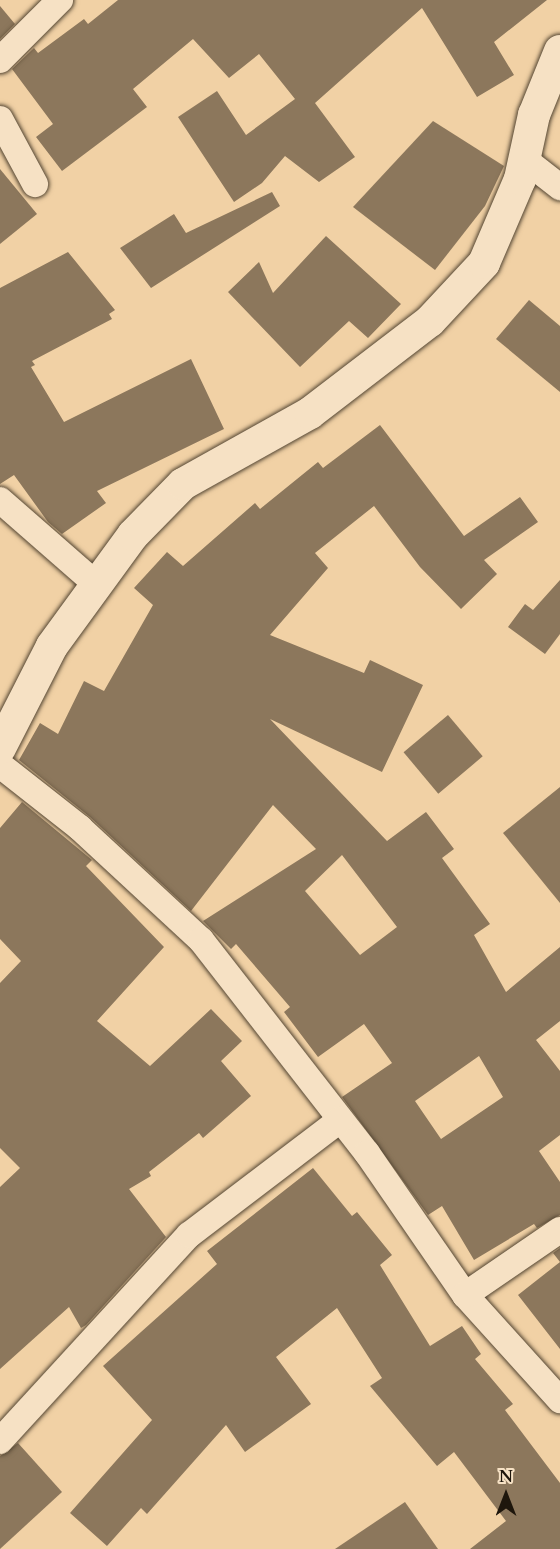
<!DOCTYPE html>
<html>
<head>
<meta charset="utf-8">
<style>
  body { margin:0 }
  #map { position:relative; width:560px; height:1549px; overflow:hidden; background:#f1d1a5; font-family:Cardo,serif }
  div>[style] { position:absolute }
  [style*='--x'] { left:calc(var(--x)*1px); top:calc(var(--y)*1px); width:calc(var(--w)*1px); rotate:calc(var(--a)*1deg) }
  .building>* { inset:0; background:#8c775c; transform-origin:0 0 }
  .roads { filter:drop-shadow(0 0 2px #534532) drop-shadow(0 0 2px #534532) }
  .minor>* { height:26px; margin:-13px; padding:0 13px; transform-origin:13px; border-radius:13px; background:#f6e1c4 }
  .tertiary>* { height:32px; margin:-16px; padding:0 16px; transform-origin:16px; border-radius:16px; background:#f6e1c4 }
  span { translate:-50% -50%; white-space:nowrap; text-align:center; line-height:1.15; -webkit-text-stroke:5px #f6e1c4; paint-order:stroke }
  .north { position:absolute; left:476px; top:1465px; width:60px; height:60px; -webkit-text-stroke:4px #f6e1c4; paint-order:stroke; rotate:0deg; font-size:16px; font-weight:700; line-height:24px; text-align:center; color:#1e160c }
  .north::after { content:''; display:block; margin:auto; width:21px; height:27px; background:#1e160c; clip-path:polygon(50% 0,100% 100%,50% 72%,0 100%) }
</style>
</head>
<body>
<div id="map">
  <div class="building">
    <i style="clip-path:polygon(118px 0,547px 0,494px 42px,514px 75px,477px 97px,422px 8px,315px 103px,355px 157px,319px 182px,285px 156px,262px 183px,234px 202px,178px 117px,217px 91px,246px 135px,295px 99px,259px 54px,229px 78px,193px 39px,133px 89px,147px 107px,62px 171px,36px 137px,53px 124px,12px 69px,34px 48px,38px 53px,84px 19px,88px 24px)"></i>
    <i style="clip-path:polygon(0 6px,15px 24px,0 39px)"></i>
    <i style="clip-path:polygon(433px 121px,504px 166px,485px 206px,435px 270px,353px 207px)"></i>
    <i style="clip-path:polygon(0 169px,37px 214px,0 244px)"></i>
    <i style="clip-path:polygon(272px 192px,280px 206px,151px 288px,120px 248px,174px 214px,186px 233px)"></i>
    <i style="clip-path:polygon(326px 236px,401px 304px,368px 338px,349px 321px,300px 367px,228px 292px,259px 262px,273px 293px)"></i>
    <i style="clip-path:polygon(68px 252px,115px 310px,109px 314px,112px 319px,32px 361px,35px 365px,31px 367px,64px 422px,191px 359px,224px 429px,97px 491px,106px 503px,62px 534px,48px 522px,14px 475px,0 484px,0 288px)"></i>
    <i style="clip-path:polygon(529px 300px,560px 326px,560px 392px,496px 339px)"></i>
    <i style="clip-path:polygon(evenodd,380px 425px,464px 536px,520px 497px,538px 522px,484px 560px,497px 574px,461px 609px,420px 567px,374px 506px,315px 553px,328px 568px,270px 635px,364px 673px,370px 660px,423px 685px,382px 772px,270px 719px,387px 841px,426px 812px,454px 849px,442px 858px,490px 924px,474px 935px,506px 992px,560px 947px,560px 1021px,536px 1040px,560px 1071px,560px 1135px,539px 1151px,560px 1182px,560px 1215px,537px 1228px,534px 1224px,474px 1260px,442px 1206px,428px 1215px,342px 1097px,392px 1063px,364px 1024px,318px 1057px,284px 1012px,290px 1007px,236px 944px,231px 949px,203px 921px,316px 849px,273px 805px,191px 911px,90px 817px,19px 760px,40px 723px,58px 734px,84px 681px,104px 691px,153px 605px,134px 588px,167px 552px,183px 566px,255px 503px,260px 509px,318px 462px,323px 468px,380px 425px,342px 855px,397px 927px,360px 955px,305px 891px,342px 855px,380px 425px,479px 1056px,503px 1097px,441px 1139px,415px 1101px,479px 1056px)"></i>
    <i style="clip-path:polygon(560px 580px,560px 634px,545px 654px,508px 627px,525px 604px,533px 610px)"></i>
    <i style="left:448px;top:715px;width:54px;height:58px;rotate:50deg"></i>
    <i style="clip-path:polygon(560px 787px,560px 903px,503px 833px)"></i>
    <i style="clip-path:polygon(22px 802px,92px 860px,86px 866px,164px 947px,97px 1021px,150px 1066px,211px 1009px,242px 1041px,221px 1061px,251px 1096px,203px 1138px,199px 1133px,149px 1172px,151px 1176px,129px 1189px,166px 1237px,86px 1325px,81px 1328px,69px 1307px,0 1369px,0 1187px,20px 1168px,0 1148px,0 983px,21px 961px,0 939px,0 828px)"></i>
    <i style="clip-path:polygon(313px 1168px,352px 1216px,357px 1212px,392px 1255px,380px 1265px,430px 1346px,462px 1326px,481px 1354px,475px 1359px,513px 1404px,505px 1410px,560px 1483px,560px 1549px,470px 1549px,506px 1521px,454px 1452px,437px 1466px,370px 1386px,382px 1378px,337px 1308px,276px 1357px,311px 1404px,245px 1452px,226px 1425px,147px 1514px,141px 1508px,107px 1546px,70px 1513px,152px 1420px,103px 1366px,217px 1264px,207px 1251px)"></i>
    <i style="clip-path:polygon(560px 1248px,560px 1349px,518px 1295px,560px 1262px,553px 1253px)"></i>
    <i style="clip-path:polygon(18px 1443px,62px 1492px,0 1549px,0 1456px)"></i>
    <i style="clip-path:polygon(405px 1502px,438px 1549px,335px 1549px)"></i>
  </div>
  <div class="roads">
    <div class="minor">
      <i style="--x:0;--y:60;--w:85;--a:-45"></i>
      <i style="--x:0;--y:119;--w:74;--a:61.7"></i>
      <i style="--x:524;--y:159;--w:46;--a:37.9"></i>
      <i style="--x:0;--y:500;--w:129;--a:41.2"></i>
      <i style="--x:0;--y:765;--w:102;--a:38.2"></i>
      <i style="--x:80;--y:828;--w:165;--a:42.8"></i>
      <i style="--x:201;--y:940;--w:270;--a:52.1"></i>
      <i style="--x:367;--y:1153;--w:173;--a:55.4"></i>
      <i style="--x:465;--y:1295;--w:142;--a:47.9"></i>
      <i style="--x:465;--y:1295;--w:115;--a:-34.4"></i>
      <i style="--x:0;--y:1441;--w:280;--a:-47.5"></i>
      <i style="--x:189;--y:1235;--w:190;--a:-37.3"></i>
    </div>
    <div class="tertiary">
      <i style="--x:0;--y:748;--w:114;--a:-63"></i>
      <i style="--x:52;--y:646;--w:137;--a:-53.9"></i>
      <i style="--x:133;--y:535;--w:71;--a:-45.6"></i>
      <i style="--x:183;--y:484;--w:145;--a:-29.2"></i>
      <i style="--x:310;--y:413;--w:151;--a:-37.5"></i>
      <i style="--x:430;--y:321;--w:79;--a:-47"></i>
      <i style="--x:484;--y:263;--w:91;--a:-66.8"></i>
      <i style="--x:520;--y:179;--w:66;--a:-77.7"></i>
      <i style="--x:534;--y:115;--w:69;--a:-67.9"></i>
    </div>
  </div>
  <div class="north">N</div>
</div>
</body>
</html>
